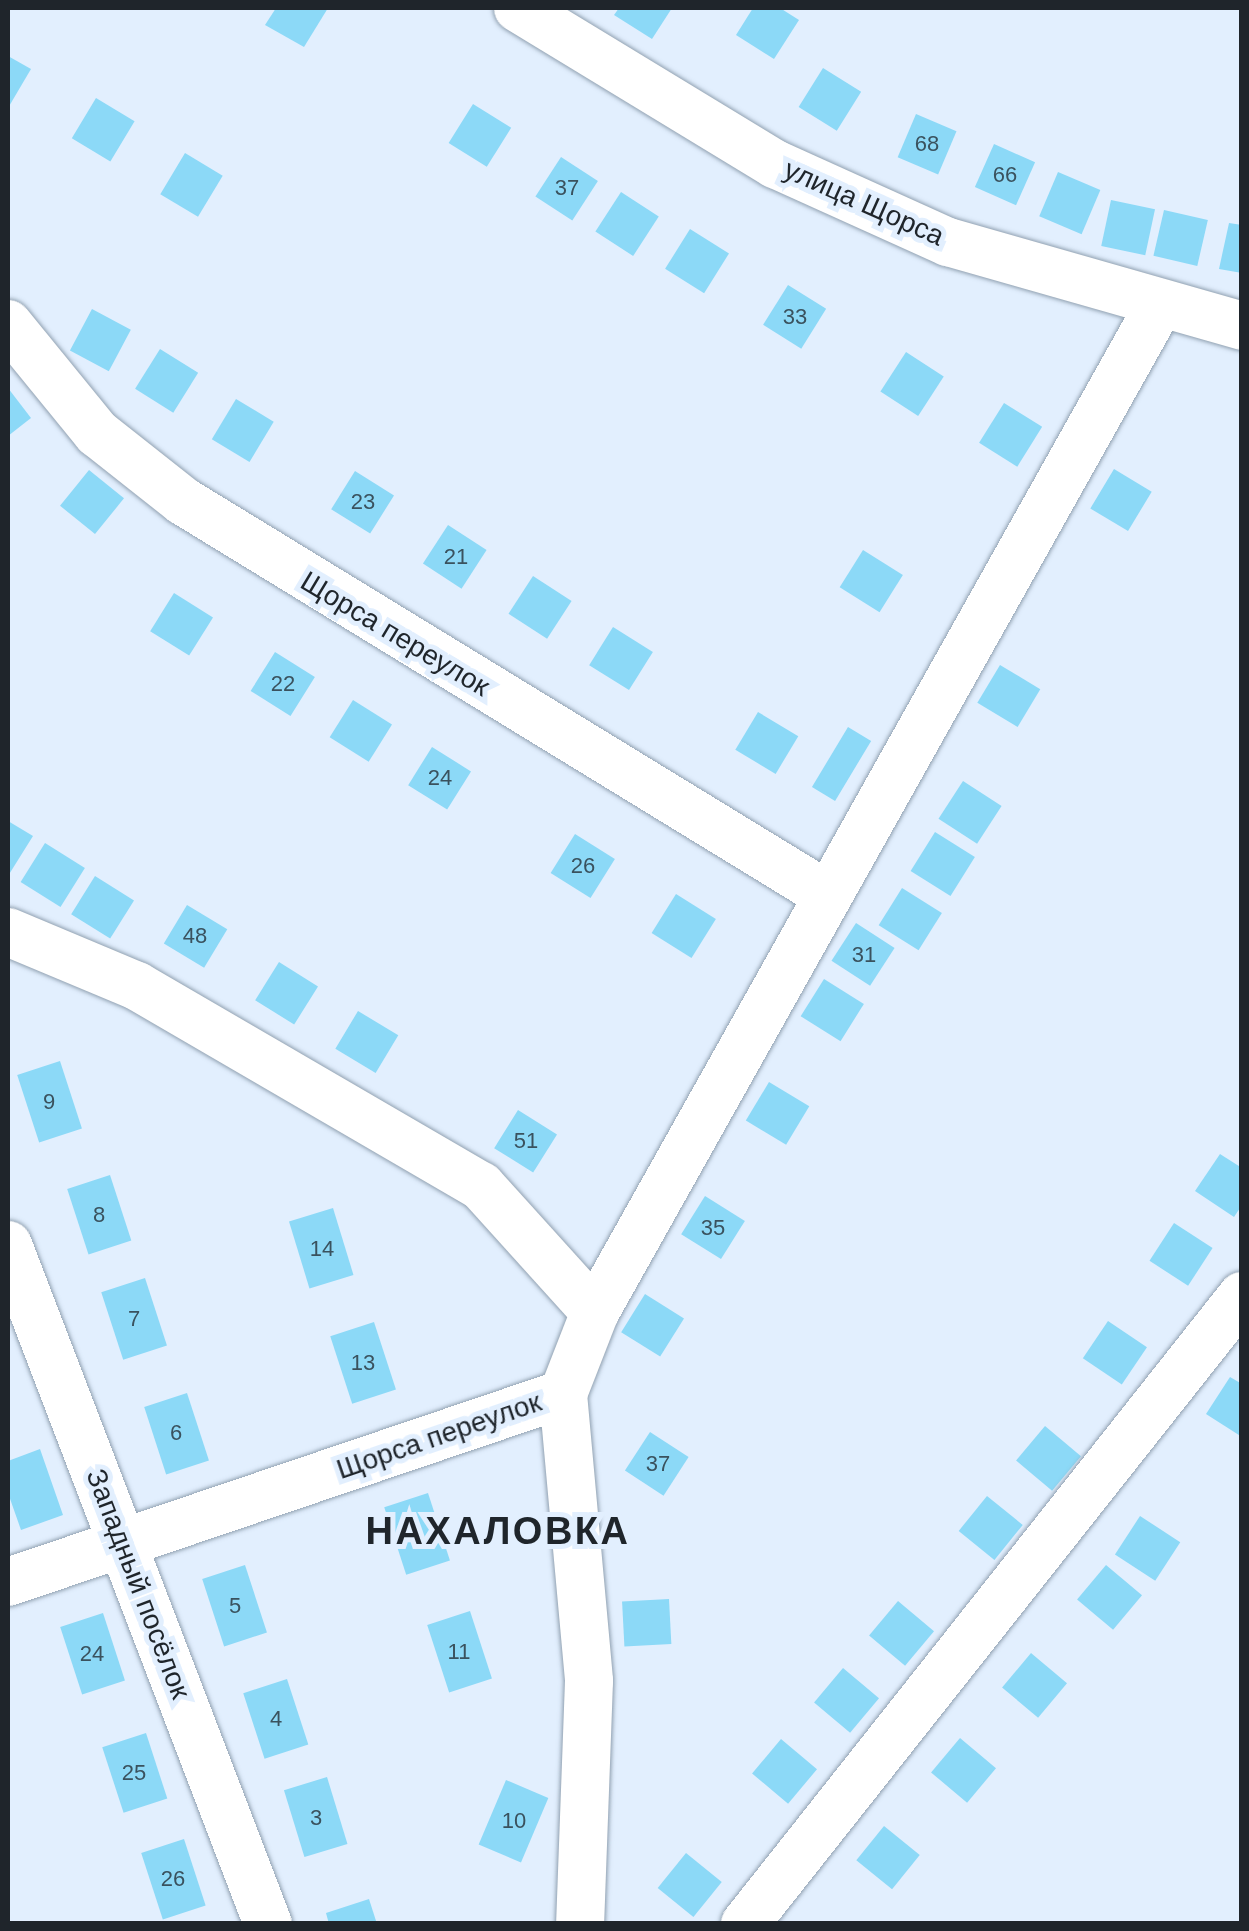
<!DOCTYPE html>
<html>
<head>
<meta charset="utf-8">
<style>
  body { margin:0 }
  #map { position:relative; width:1249px; height:1931px; overflow:hidden; background:#e2effe; font-family:Helvetica,sans-serif }
  div>[style] { position:absolute }
  [style*='--x'] { left:calc(var(--x)*1px); top:calc(var(--y)*1px); width:calc(var(--w)*1px); rotate:calc(var(--a)*1deg) }
  .building>* { inset:0; background:#8cd9f7; transform-origin:0 0 }
  .roads { filter:drop-shadow(0 0 2px #91a1b1) drop-shadow(0 0 2px #91a1b1) }
  .minor>* { height:48px; margin:-24px; padding:0 24px; transform-origin:24px; border-radius:24px; background:#fff }
  span { translate:-50% -50%; white-space:nowrap; text-align:center; line-height:1.15; -webkit-text-stroke:10px #e2effe; paint-order:stroke }
  .number-label { font-size:22px; color:#3a525e }
  .number-label span { -webkit-text-stroke-width:0 }
  .street-label { font-size:28px; color:#1f252b }
  .district-label { font-size:38px; color:#1f252b; font-weight:700; letter-spacing:2.5px }
  .frame { position:absolute; inset:0; border:10px solid #1f252b; pointer-events:none }
</style>
</head>
<body>
<div id="map">
  <div class="building">
    <i style="clip-path:polygon(276px 8px,328px 8px,304px 47px,265px 25px)"></i>
    <i style="clip-path:polygon(619px 8px,672px 8px,652px 39px,614px 15px)"></i>
    <i style="clip-path:polygon(753px 8px,780px 8px,799px 20px,774px 59px,736px 35px)"></i>
    <i style="clip-path:polygon(8px 56px,31px 69px,8px 108px)"></i>
    <i style="left:823px;top:68px;width:45px;height:46px;rotate:32deg"></i>
    <i style="left:96px;top:98px;width:45px;height:47px;rotate:31deg"></i>
    <i style="left:473px;top:104px;width:45px;height:46px;rotate:32deg"></i>
    <i style="left:916px;top:114px;width:44px;height:47px;rotate:23deg"></i>
    <i style="left:994px;top:144px;width:45px;height:47px;rotate:24deg"></i>
    <i style="left:185px;top:153px;width:44px;height:48px;rotate:31deg"></i>
    <i style="left:561px;top:157px;width:44px;height:47px;rotate:33deg"></i>
    <i style="left:1058px;top:172px;width:46px;height:48px;rotate:23deg"></i>
    <i style="left:621px;top:192px;width:45px;height:47px;rotate:33deg"></i>
    <i style="left:1111px;top:200px;width:45px;height:47px;rotate:12deg"></i>
    <i style="left:1164px;top:210px;width:45px;height:47px;rotate:13deg"></i>
    <i style="clip-path:polygon(1229px 223px,1242px 225px,1242px 273px,1219px 269px)"></i>
    <i style="left:690px;top:229px;width:46px;height:47px;rotate:32deg"></i>
    <i style="left:788px;top:285px;width:45px;height:47px;rotate:32deg"></i>
    <i style="left:92px;top:309px;width:44px;height:47px;rotate:28deg"></i>
    <i style="left:160px;top:349px;width:45px;height:47px;rotate:32deg"></i>
    <i style="left:906px;top:352px;width:45px;height:47px;rotate:33deg"></i>
    <i style="clip-path:polygon(8px 388px,31px 418px,8px 436px)"></i>
    <i style="left:236px;top:399px;width:44px;height:47px;rotate:31deg"></i>
    <i style="left:1004px;top:403px;width:45px;height:47px;rotate:32deg"></i>
    <i style="left:1114px;top:469px;width:44px;height:46px;rotate:31deg"></i>
    <i style="left:89px;top:470px;width:45px;height:46px;rotate:39deg"></i>
    <i style="left:355px;top:471px;width:46px;height:45px;rotate:32deg"></i>
    <i style="left:448px;top:525px;width:46px;height:46px;rotate:33deg"></i>
    <i style="left:863px;top:550px;width:47px;height:44px;rotate:32deg"></i>
    <i style="left:533px;top:576px;width:46px;height:45px;rotate:33deg"></i>
    <i style="left:174px;top:593px;width:46px;height:45px;rotate:32deg"></i>
    <i style="left:613px;top:627px;width:47px;height:45px;rotate:32deg"></i>
    <i style="left:275px;top:652px;width:47px;height:46px;rotate:32deg"></i>
    <i style="left:1000px;top:665px;width:47px;height:44px;rotate:31deg"></i>
    <i style="left:353px;top:700px;width:46px;height:44px;rotate:32deg"></i>
    <i style="left:758px;top:712px;width:47px;height:44px;rotate:31deg"></i>
    <i style="left:848px;top:727px;width:27px;height:70px;rotate:31deg"></i>
    <i style="left:432px;top:747px;width:46px;height:45px;rotate:32deg"></i>
    <i style="left:963px;top:781px;width:46px;height:45px;rotate:33deg"></i>
    <i style="clip-path:polygon(8px 821px,33px 836px,8px 876px)"></i>
    <i style="left:935px;top:832px;width:47px;height:46px;rotate:32deg"></i>
    <i style="left:575px;top:834px;width:47px;height:46px;rotate:32deg"></i>
    <i style="left:45px;top:843px;width:47px;height:46px;rotate:32deg"></i>
    <i style="left:95px;top:876px;width:46px;height:45px;rotate:32deg"></i>
    <i style="left:902px;top:888px;width:47px;height:44px;rotate:32deg"></i>
    <i style="left:676px;top:894px;width:47px;height:46px;rotate:32deg"></i>
    <i style="left:187px;top:905px;width:47px;height:45px;rotate:31deg"></i>
    <i style="left:856px;top:923px;width:46px;height:45px;rotate:33deg"></i>
    <i style="left:279px;top:962px;width:46px;height:45px;rotate:32deg"></i>
    <i style="left:824px;top:979px;width:47px;height:44px;rotate:32deg"></i>
    <i style="left:358px;top:1011px;width:47px;height:44px;rotate:31deg"></i>
    <i style="left:60px;top:1061px;width:71px;height:45px;rotate:72deg"></i>
    <i style="left:769px;top:1082px;width:47px;height:45px;rotate:31deg"></i>
    <i style="left:518px;top:1110px;width:46px;height:45px;rotate:32deg"></i>
    <i style="clip-path:polygon(1220px 1154px,1242px 1168px,1242px 1205px,1234px 1217px,1195px 1191px)"></i>
    <i style="left:110px;top:1175px;width:69px;height:45px;rotate:72deg"></i>
    <i style="left:705px;top:1196px;width:47px;height:45px;rotate:32deg"></i>
    <i style="left:333px;top:1208px;width:70px;height:46px;rotate:73deg"></i>
    <i style="left:1174px;top:1223px;width:46px;height:45px;rotate:33deg"></i>
    <i style="left:145px;top:1278px;width:71px;height:46px;rotate:72deg"></i>
    <i style="left:645px;top:1294px;width:46px;height:45px;rotate:32deg"></i>
    <i style="left:1108px;top:1321px;width:47px;height:45px;rotate:34deg"></i>
    <i style="left:374px;top:1322px;width:71px;height:46px;rotate:72deg"></i>
    <i style="clip-path:polygon(1230px 1377px,1242px 1384px,1242px 1437px,1206px 1414px)"></i>
    <i style="left:187px;top:1393px;width:71px;height:45px;rotate:72deg"></i>
    <i style="left:1045px;top:1426px;width:47px;height:45px;rotate:40deg"></i>
    <i style="left:650px;top:1432px;width:46px;height:46px;rotate:33deg"></i>
    <i style="clip-path:polygon(40px 1449px,63px 1515px,21px 1530px,8px 1493px,8px 1461px)"></i>
    <i style="left:428px;top:1493px;width:71px;height:46px;rotate:72deg"></i>
    <i style="left:987px;top:1496px;width:46px;height:45px;rotate:39deg"></i>
    <i style="left:1140px;top:1516px;width:48px;height:46px;rotate:33deg"></i>
    <i style="left:245px;top:1565px;width:71px;height:45px;rotate:72deg"></i>
    <i style="left:1106px;top:1565px;width:47px;height:45px;rotate:40deg"></i>
    <i style="left:669px;top:1599px;width:45px;height:47px;rotate:87deg"></i>
    <i style="left:898px;top:1601px;width:47px;height:45px;rotate:40deg"></i>
    <i style="left:470px;top:1611px;width:71px;height:45px;rotate:72deg"></i>
    <i style="left:103px;top:1613px;width:71px;height:45px;rotate:72deg"></i>
    <i style="left:1031px;top:1653px;width:47px;height:45px;rotate:40deg"></i>
    <i style="left:843px;top:1668px;width:47px;height:45px;rotate:40deg"></i>
    <i style="left:287px;top:1679px;width:69px;height:46px;rotate:72deg"></i>
    <i style="left:146px;top:1733px;width:69px;height:46px;rotate:72deg"></i>
    <i style="left:960px;top:1738px;width:47px;height:45px;rotate:40deg"></i>
    <i style="left:781px;top:1739px;width:47px;height:45px;rotate:40deg"></i>
    <i style="left:327px;top:1777px;width:70px;height:45px;rotate:73deg"></i>
    <i style="left:506px;top:1780px;width:46px;height:70px;rotate:23deg"></i>
    <i style="left:884px;top:1826px;width:46px;height:44px;rotate:39deg"></i>
    <i style="left:184px;top:1839px;width:70px;height:45px;rotate:72deg"></i>
    <i style="left:686px;top:1853px;width:46px;height:45px;rotate:39deg"></i>
    <i style="clip-path:polygon(369px 1899px,377px 1924px,329px 1924px,326px 1913px)"></i>
  </div>
  <div class="roads">
    <div class="minor">
      <i style="--x:518;--y:8;--w:301;--a:31.3"></i>
      <i style="--x:775;--y:164;--w:190;--a:24.3"></i>
      <i style="--x:948;--y:242;--w:306;--a:15.9"></i>
      <i style="--x:8;--y:324;--w:141;--a:50.8"></i>
      <i style="--x:97;--y:433;--w:110;--a:38.3"></i>
      <i style="--x:183;--y:501;--w:751;--a:31.45"></i>
      <i style="--x:8;--y:932;--w:140;--a:22.7"></i>
      <i style="--x:137;--y:986;--w:398;--a:30.2"></i>
      <i style="--x:481;--y:1186;--w:170;--a:47.9"></i>
      <i style="--x:8;--y:1245;--w:727;--a:69.05"></i>
      <i style="--x:563;--y:1394;--w:288;--a:84.8"></i>
      <i style="--x:589;--y:1681;--w:243;--a:92.1"></i>
      <i style="--x:8;--y:1582;--w:586;--a:-18.71"></i>
      <i style="--x:563;--y:1394;--w:88;--a:-68.7"></i>
      <i style="--x:595;--y:1312;--w:1156;--a:-60.73"></i>
      <i style="--x:745;--y:1924;--w:801;--a:-51.64"></i>
    </div>
  </div>
  <div class="number-label">
    <span style="left:927px;top:144px">68</span>
    <span style="left:1005px;top:175px">66</span>
    <span style="left:567px;top:188px">37</span>
    <span style="left:795px;top:317px">33</span>
    <span style="left:363px;top:502px">23</span>
    <span style="left:456px;top:557px">21</span>
    <span style="left:283px;top:684px">22</span>
    <span style="left:440px;top:778px">24</span>
    <span style="left:583px;top:866px">26</span>
    <span style="left:195px;top:936px">48</span>
    <span style="left:864px;top:955px">31</span>
    <span style="left:49px;top:1102px">9</span>
    <span style="left:526px;top:1141px">51</span>
    <span style="left:99px;top:1215px">8</span>
    <span style="left:713px;top:1228px">35</span>
    <span style="left:322px;top:1249px">14</span>
    <span style="left:134px;top:1319px">7</span>
    <span style="left:363px;top:1363px">13</span>
    <span style="left:176px;top:1433px">6</span>
    <span style="left:658px;top:1464px">37</span>
    <span style="left:235px;top:1606px">5</span>
    <span style="left:459px;top:1652px">11</span>
    <span style="left:92px;top:1654px">24</span>
    <span style="left:276px;top:1719px">4</span>
    <span style="left:134px;top:1773px">25</span>
    <span style="left:316px;top:1818px">3</span>
    <span style="left:514px;top:1821px">10</span>
    <span style="left:173px;top:1879px">26</span>
  </div>
  <div class="street-label">
    <span style="left:864px;top:203px;rotate:24deg">улица Щорса</span>
    <span style="left:395px;top:634px;rotate:31deg">Щорса переулок</span>
    <span style="left:439px;top:1436px;rotate:-19deg">Щорса переулок</span>
    <span style="left:138px;top:1584px;rotate:69deg">Западный посёлок</span>
  </div>
  <div class="district-label">
    <span style="left:498px;top:1532px">НАХАЛОВКА</span>
  </div>
  <div class="frame"></div>
</div>
</body>
</html>
